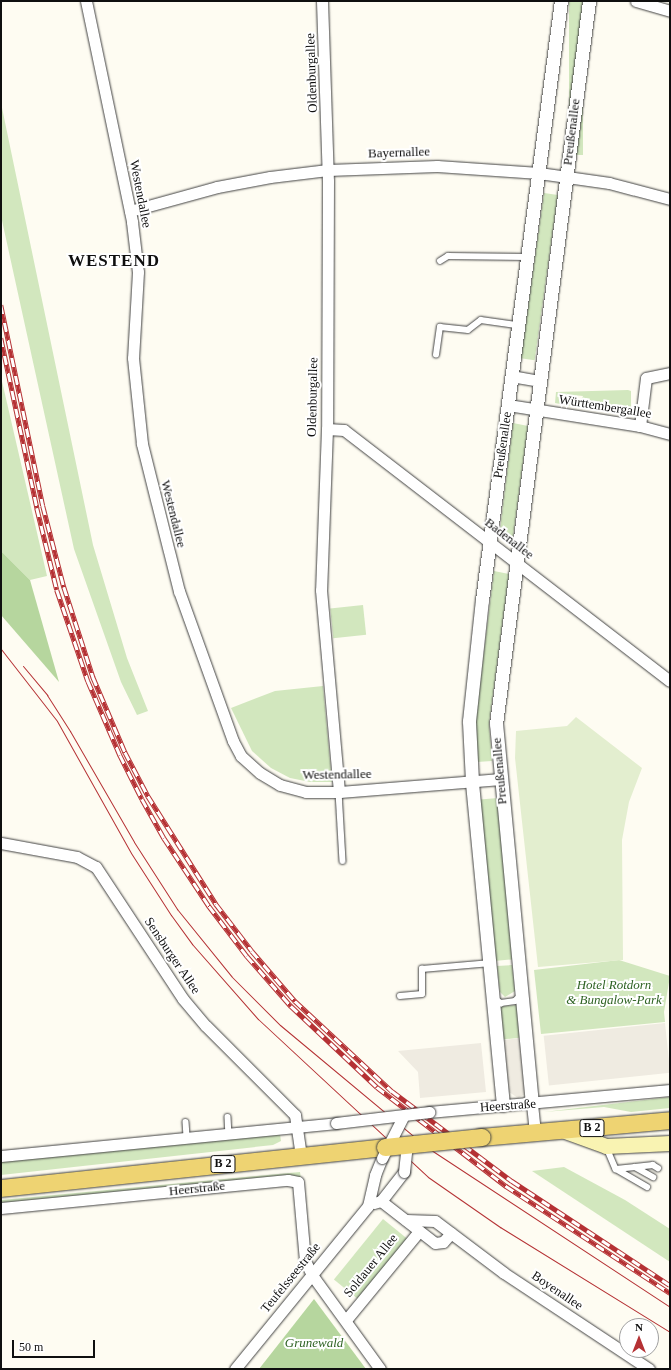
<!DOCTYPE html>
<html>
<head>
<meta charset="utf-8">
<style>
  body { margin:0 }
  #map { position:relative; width:671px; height:1370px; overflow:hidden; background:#fefcf2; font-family:"Times New Roman",serif }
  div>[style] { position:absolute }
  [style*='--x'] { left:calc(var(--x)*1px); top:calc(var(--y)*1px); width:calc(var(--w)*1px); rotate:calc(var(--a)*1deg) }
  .green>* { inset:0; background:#d2e7be; transform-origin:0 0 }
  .forest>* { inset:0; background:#b6d69e }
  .pitch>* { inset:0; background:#e3eecf }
  .plaza>* { inset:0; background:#efebe1; transform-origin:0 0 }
  .roads { filter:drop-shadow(0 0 1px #424242) drop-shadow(0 0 1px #424242) }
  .service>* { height:5.5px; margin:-2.75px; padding:0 2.75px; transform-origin:2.75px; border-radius:2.75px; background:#fff }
  .minor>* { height:11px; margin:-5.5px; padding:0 5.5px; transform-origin:5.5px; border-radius:5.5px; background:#fff }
  .tertiary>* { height:13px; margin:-6.5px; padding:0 6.5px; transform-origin:6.5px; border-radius:6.5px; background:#fff }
  .secondary>* { height:15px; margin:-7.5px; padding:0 7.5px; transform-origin:7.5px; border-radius:7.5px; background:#f9f3b2 }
  .primary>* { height:17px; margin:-8.5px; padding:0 8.5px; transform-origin:8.5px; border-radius:8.5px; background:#eed372 }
  .tram>* { height:1px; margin:-0.5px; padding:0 0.5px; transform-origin:0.5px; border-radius:0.5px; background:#b53134 }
  .rail>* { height:4.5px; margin-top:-2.25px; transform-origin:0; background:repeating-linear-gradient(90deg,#fff 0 9px,#b53134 0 18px); box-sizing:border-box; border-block:1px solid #b53134 }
  .bridges { filter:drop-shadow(0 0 1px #424242) drop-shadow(0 0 1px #424242) }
  .minor-bridge>* { height:11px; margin:-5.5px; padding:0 5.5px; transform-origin:5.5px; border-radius:5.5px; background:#fff }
  .primary-bridge>* { height:17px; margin:-8.5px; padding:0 8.5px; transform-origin:8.5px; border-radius:8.5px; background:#eed372 }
  span { translate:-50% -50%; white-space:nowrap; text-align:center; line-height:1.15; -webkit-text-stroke:4px #fff; paint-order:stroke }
  .shield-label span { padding:1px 3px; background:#fff; border:1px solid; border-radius:3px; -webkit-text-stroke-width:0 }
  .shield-label { font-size:12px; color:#0f0f0f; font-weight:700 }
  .street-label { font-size:13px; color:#0f0f0f }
  .park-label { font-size:13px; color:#2f6324; font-style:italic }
  .district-label { font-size:17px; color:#0f0f0f; font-weight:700; letter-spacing:1px }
  .frame { position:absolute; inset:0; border:2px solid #0f0f0f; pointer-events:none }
  .north { position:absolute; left:619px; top:1318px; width:40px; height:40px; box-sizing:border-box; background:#fff; border:1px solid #9f9f9f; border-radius:50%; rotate:0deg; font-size:11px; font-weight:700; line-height:16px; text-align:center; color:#0f0f0f }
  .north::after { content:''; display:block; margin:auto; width:14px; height:18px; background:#b53134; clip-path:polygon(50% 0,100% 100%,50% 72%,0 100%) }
  .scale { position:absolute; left:12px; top:1340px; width:83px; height:18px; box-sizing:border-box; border:2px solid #0f0f0f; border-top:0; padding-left:5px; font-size:12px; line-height:14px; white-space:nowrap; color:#0f0f0f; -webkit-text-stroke:3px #fff; paint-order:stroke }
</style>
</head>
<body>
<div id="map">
  <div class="green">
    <i style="left:569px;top:1px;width:14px;height:154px"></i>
    <i style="clip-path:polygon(1px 103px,93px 545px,127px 658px,148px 711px,137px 715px,121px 682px,74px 549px,1px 216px)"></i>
    <i style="left:544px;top:193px;width:14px;height:167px;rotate:8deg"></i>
    <i style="clip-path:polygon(1px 377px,47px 576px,30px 580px,1px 551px)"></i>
    <i style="clip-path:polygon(628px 390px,631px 391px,631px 412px,628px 414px,579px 406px,583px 396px,573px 395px,571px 406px,555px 403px,556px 392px)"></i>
    <i style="clip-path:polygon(513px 423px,528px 426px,513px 537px,500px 530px)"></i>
    <i style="clip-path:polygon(494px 571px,509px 574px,489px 724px,492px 761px,477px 762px,475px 723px)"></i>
    <i style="left:363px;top:605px;width:30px;height:33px;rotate:84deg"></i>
    <i style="clip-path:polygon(323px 686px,332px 782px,310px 782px,290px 778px,271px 768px,252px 751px,231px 708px,275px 691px)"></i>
    <i style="left:498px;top:798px;width:162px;height:18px;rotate:85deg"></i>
    <i style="clip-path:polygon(619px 960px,670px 976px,664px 1012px,665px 1022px,541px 1034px,534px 970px)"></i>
    <i style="clip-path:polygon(512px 965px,515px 991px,505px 997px,500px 992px,497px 966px)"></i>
    <i style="left:517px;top:1005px;width:33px;height:17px;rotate:85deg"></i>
    <i style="clip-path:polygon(670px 1097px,670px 1108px,631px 1112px,604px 1107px,544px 1112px)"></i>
    <i style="clip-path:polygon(280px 1134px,281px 1141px,273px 1145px,1px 1175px,1px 1160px)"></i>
    <i style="clip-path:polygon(564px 1167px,625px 1200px,670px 1229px,670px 1262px,532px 1171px)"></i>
    <i style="clip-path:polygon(300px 1172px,301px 1179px,1px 1203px,1px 1200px)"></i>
    <i style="left:383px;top:1219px;width:32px;height:78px;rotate:39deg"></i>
  </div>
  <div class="forest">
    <i style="clip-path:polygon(1px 551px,30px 580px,59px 682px,1px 615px)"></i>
    <i style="clip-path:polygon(314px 1299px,366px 1369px,259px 1369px)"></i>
  </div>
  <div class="pitch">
    <i style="clip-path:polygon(576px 717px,642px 768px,629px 802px,622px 840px,623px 960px,538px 967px,515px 758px,516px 731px,567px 726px)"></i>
  </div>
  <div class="plaza">
    <i style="left:665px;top:1023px;width:50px;height:122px;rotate:84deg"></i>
    <i style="clip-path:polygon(520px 1038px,525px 1094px,518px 1098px,509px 1092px,504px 1040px)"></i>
    <i style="clip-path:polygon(481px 1043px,486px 1092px,420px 1098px,418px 1072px,398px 1051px)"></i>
  </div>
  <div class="roads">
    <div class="service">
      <i style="--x:440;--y:261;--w:9;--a:-32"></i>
      <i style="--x:448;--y:256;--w:79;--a:0.7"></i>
      <i style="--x:436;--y:355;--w:28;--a:-82"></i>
      <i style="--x:440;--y:327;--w:28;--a:6"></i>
      <i style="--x:468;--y:330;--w:16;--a:-38"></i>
      <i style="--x:481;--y:320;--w:37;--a:8"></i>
      <i style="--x:339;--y:792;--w:69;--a:86.7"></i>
      <i style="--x:400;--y:996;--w:22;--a:-5"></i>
      <i style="--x:422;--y:994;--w:25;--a:-90"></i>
      <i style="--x:422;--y:969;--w:69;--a:-5"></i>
      <i style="--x:494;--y:998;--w:9;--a:36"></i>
      <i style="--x:501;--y:1003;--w:14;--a:-8"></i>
      <i style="--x:515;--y:1001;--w:7;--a:-45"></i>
      <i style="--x:228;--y:1117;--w:17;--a:87"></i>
      <i style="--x:186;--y:1122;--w:16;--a:86"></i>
      <i style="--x:607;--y:1148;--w:23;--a:67"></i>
      <i style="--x:616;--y:1169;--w:36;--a:30"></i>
      <i style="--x:635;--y:1167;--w:18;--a:-6"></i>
      <i style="--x:653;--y:1165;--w:6;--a:31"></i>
      <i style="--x:616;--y:1169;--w:19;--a:-6"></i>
      <i style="--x:635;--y:1167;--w:21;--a:29"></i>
    </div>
    <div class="minor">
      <i style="--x:86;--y:1;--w:226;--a:78.2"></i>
      <i style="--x:132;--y:222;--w:50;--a:83.2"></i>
      <i style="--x:138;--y:272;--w:86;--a:93.3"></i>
      <i style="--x:133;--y:358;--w:86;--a:84"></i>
      <i style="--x:142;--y:444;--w:152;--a:75.9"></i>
      <i style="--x:179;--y:591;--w:159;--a:70.2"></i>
      <i style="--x:233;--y:741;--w:17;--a:62"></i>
      <i style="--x:241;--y:756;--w:25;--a:42"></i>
      <i style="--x:260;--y:773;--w:23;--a:31"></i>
      <i style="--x:280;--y:785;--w:27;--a:15"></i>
      <i style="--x:306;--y:792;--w:33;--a:0"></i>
      <i style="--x:339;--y:792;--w:163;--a:-4.6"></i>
      <i style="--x:322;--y:1;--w:180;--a:88.1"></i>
      <i style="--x:328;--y:181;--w:248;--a:90.2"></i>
      <i style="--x:327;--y:429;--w:161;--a:92.1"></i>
      <i style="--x:321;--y:590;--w:203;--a:84.9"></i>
      <i style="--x:636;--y:1;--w:35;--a:16"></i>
      <i style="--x:130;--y:211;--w:90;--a:-15.4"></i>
      <i style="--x:217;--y:187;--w:54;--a:-10.7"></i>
      <i style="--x:270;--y:177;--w:58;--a:-6.9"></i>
      <i style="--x:328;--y:170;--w:109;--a:-2.1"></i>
      <i style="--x:437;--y:166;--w:102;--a:3.9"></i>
      <i style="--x:539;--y:173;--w:71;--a:8.1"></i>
      <i style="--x:609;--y:183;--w:63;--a:14.7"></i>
      <i style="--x:511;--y:376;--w:27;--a:10"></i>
      <i style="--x:508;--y:405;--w:134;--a:9"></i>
      <i style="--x:640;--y:426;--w:31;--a:15"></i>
      <i style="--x:640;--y:426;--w:48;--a:-82.9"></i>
      <i style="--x:646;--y:378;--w:25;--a:-12"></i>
      <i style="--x:327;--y:429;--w:17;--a:3"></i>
      <i style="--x:344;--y:430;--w:411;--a:37.6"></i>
      <i style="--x:1;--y:843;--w:77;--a:10.4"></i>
      <i style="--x:77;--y:857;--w:21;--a:28"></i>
      <i style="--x:96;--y:867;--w:158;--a:56.6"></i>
      <i style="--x:183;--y:999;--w:35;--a:50"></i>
      <i style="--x:206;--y:1026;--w:126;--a:45"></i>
      <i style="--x:295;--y:1115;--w:41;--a:81.7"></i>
      <i style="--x:532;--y:1104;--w:28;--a:84"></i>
      <i style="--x:429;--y:1112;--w:242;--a:-5.2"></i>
      <i style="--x:1;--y:1156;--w:337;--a:-5.6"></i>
      <i style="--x:381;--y:1201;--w:68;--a:37.9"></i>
      <i style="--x:435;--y:1243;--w:8;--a:-7"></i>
      <i style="--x:443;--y:1242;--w:12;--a:-48"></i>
      <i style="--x:374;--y:1203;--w:7;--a:-16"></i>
      <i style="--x:381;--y:1201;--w:37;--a:-52"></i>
      <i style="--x:1;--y:1208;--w:288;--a:-5.6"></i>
      <i style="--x:288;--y:1180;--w:10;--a:11"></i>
      <i style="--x:298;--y:1182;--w:79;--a:84.9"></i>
      <i style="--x:305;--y:1261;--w:16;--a:63"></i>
      <i style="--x:312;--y:1275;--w:116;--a:54.1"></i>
      <i style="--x:406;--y:1220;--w:29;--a:2"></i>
      <i style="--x:435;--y:1221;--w:86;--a:37"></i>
      <i style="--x:504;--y:1273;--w:174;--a:33.5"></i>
      <i style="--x:346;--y:1320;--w:115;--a:-50.6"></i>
      <i style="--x:235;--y:1369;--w:210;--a:-50.8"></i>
      <i style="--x:368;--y:1206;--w:32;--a:-77"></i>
      <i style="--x:375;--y:1175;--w:18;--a:-68"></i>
    </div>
    <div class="tertiary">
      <i style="--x:532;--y:1104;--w:382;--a:-95.4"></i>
      <i style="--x:496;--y:724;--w:729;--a:-82.67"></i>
      <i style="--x:503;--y:1105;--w:325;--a:-95.5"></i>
      <i style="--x:472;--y:781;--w:60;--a:-92.9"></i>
      <i style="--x:469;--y:721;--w:122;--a:-83.9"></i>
      <i style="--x:482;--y:600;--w:604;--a:-82.49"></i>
    </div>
    <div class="secondary">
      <i style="--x:562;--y:1130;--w:47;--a:20"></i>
      <i style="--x:606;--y:1146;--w:64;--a:-2.7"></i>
    </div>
    <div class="primary">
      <i style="--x:481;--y:1137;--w:190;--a:-5.1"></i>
      <i style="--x:1;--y:1188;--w:386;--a:-6.1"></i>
    </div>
  </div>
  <div class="tram">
    <i style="--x:1;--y:649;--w:91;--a:52.1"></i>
    <i style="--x:57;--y:721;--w:151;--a:60.7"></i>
    <i style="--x:131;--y:853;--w:74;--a:57.2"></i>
    <i style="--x:171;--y:915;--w:36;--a:54"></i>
    <i style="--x:192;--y:944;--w:100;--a:48.7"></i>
    <i style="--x:258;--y:1019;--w:232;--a:42.9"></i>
    <i style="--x:428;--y:1177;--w:88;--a:34.8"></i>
    <i style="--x:500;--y:1227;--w:200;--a:31.7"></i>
    <i style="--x:23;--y:666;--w:38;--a:50"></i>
    <i style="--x:47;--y:695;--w:43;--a:57.4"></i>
    <i style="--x:70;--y:731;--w:128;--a:60"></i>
    <i style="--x:134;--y:842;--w:80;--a:57.3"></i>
    <i style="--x:177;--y:909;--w:87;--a:51"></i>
    <i style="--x:232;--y:977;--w:68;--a:45"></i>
    <i style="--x:280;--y:1025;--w:189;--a:39.8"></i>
    <i style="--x:425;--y:1146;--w:293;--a:33.3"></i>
  </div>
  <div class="rail">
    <i style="--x:1;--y:305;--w:205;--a:78.2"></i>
    <i style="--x:43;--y:506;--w:84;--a:75.5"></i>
    <i style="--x:64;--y:587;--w:95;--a:72.1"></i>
    <i style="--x:93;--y:677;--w:82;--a:66.9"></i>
    <i style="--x:125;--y:752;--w:50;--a:62.4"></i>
    <i style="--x:148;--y:796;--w:128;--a:57.8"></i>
    <i style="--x:216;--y:904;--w:59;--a:52.5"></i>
    <i style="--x:252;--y:951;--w:66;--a:49.3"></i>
    <i style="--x:295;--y:1001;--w:132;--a:42.9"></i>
    <i style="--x:392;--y:1091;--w:150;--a:36.9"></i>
    <i style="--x:512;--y:1181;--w:189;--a:33.4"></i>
    <i style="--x:1;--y:338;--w:174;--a:78"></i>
    <i style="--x:37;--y:508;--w:84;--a:76.3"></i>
    <i style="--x:57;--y:590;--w:96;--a:71.2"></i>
    <i style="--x:88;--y:681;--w:81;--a:66.6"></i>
    <i style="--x:120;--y:755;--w:49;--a:63.4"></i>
    <i style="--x:142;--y:799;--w:45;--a:60.6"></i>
    <i style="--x:164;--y:838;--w:82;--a:56.5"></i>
    <i style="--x:209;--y:906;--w:63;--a:52.8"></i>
    <i style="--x:247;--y:956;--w:67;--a:48.7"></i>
    <i style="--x:291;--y:1006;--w:118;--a:43.3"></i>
    <i style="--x:377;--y:1087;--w:163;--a:37.5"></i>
    <i style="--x:506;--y:1186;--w:196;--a:33.1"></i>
  </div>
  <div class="bridges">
    <div class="minor-bridge">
      <i style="--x:336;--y:1123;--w:94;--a:-6.7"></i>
      <i style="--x:382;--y:1158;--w:48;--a:-62.9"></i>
      <i style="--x:404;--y:1172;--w:27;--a:-84"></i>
    </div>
    <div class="primary-bridge">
      <i style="--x:385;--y:1147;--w:97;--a:-5.9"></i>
    </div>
  </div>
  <div class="shield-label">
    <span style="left:592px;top:1128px">B 2</span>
    <span style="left:223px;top:1164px">B 2</span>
  </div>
  <div class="street-label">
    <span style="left:312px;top:73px;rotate:-92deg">Oldenburgallee</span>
    <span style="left:572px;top:132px;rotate:-83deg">Preußenallee</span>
    <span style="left:399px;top:153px;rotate:-2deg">Bayernallee</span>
    <span style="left:140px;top:194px;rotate:79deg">Westendallee</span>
    <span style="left:313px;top:397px;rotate:-89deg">Oldenburgallee</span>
    <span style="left:605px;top:407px;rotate:9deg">Württembergallee</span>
    <span style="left:503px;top:445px;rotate:-82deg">Preußenallee</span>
    <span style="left:173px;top:514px;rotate:76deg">Westendallee</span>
    <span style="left:509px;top:539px;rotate:38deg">Badenallee</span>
    <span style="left:500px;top:771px;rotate:-95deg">Preußenallee</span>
    <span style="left:337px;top:775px;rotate:-1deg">Westendallee</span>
    <span style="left:172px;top:956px;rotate:56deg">Sensburger Allee</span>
    <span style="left:508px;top:1106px;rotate:-4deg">Heerstraße</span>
    <span style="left:197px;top:1189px;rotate:-6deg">Heerstraße</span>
    <span style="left:371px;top:1266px;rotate:-51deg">Soldauer Allee</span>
    <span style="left:291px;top:1278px;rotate:-51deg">Teufelsseestraße</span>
    <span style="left:557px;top:1291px;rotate:34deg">Boyenallee</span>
  </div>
  <div class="park-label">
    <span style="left:614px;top:993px">Hotel Rotdorn<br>&amp; Bungalow-Park</span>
    <span style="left:314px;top:1343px">Grunewald</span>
  </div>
  <div class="district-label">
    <span style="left:114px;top:261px">WESTEND</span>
  </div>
  <div class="frame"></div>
  <div class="north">N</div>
  <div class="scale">50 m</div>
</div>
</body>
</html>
